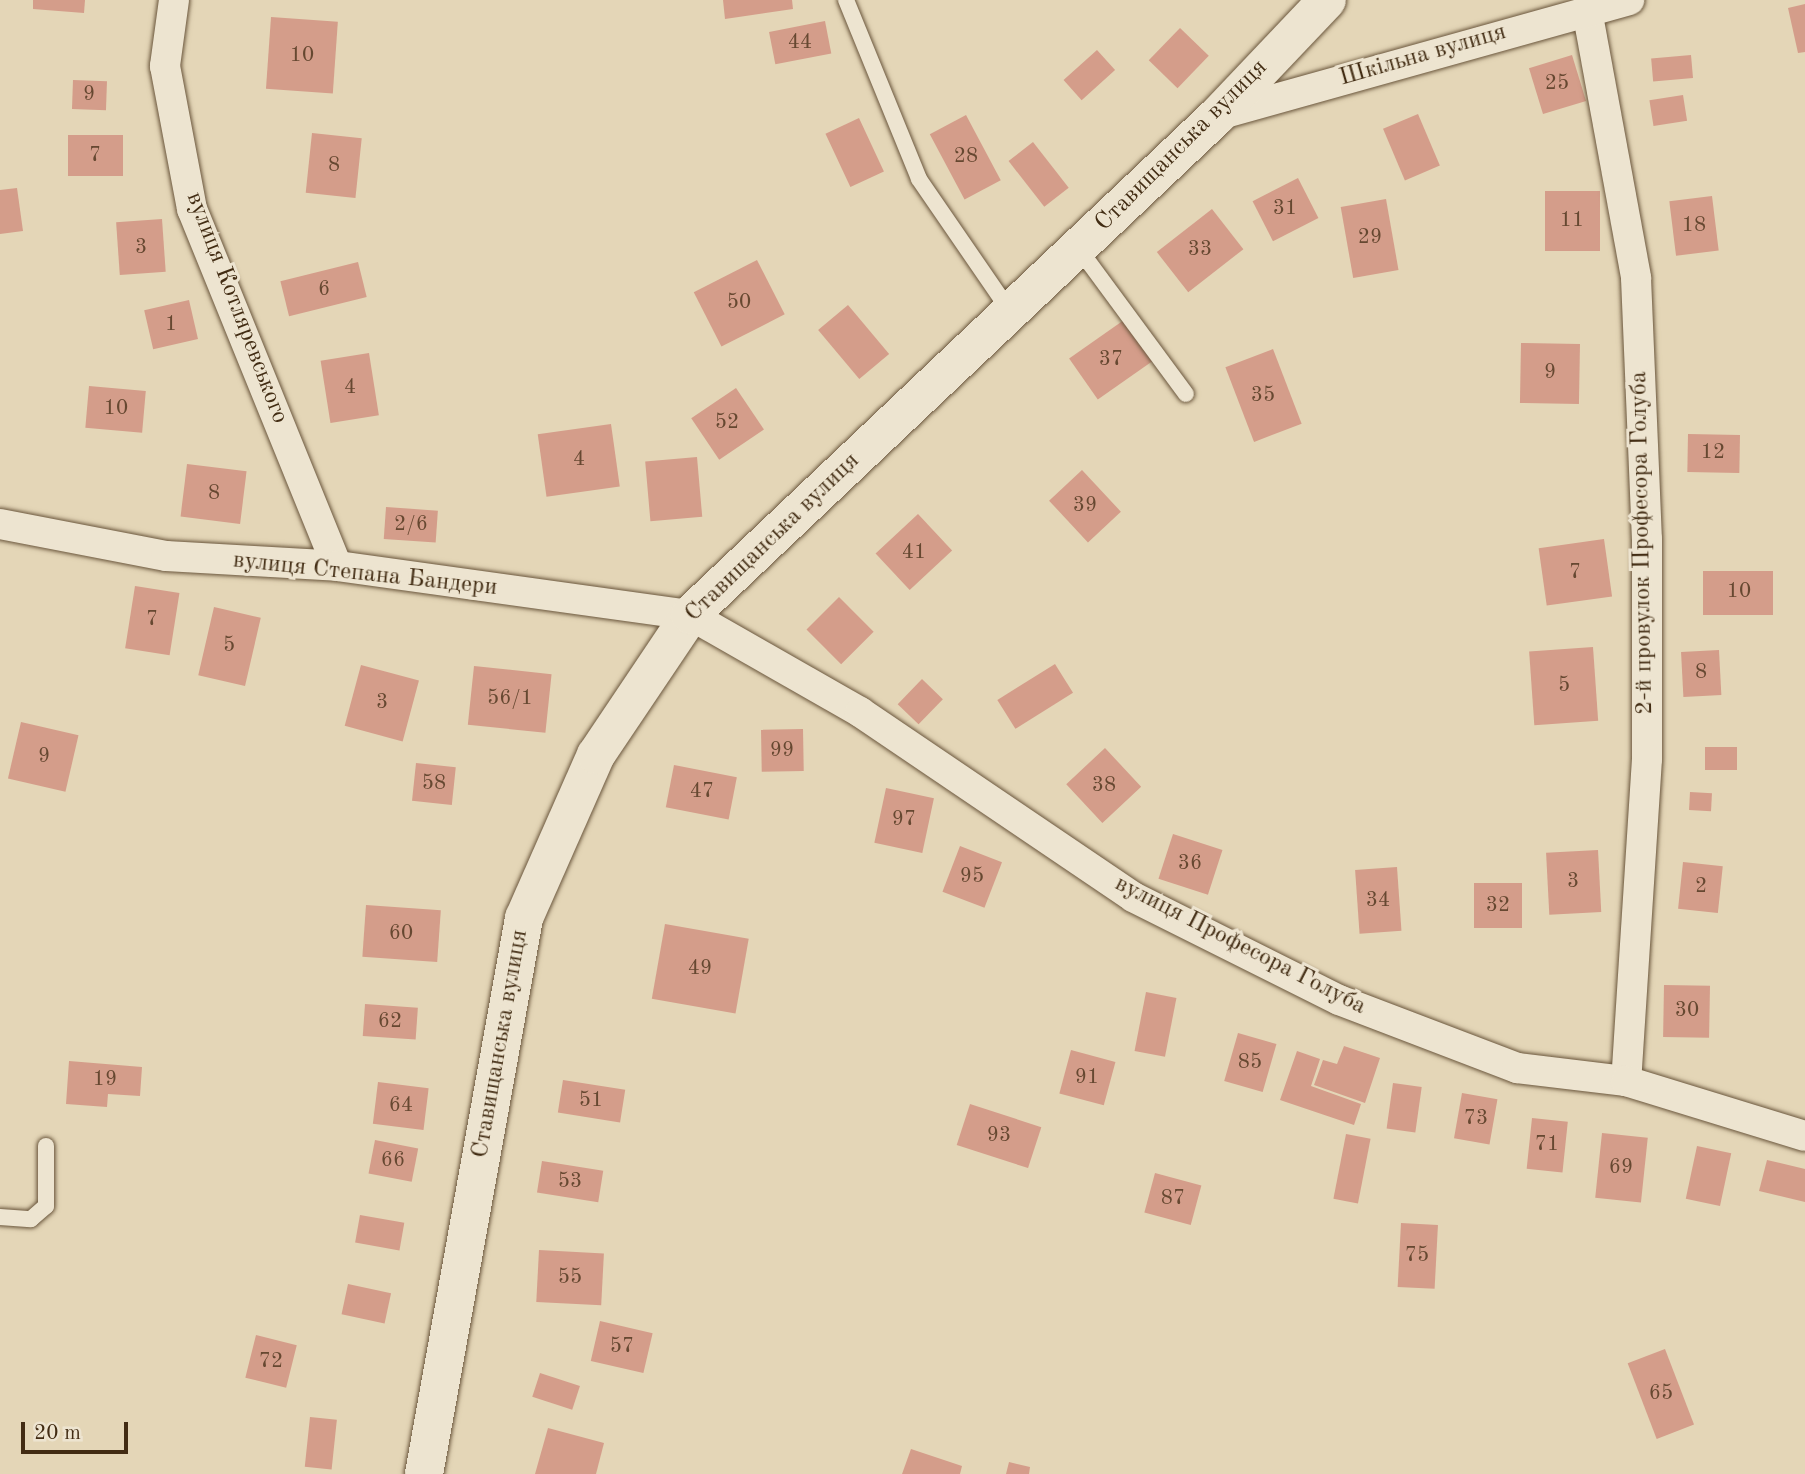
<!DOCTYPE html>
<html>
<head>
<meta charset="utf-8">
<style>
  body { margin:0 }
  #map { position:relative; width:1805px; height:1474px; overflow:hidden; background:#e4d6b7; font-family:"Old Standard TT",serif }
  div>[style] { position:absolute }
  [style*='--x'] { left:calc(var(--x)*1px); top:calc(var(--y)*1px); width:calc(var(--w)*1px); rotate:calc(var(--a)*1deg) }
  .building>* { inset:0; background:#d49d8a; transform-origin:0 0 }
  .roads { filter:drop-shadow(0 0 2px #6a563c) drop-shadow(0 0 2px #6a563c) }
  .lane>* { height:16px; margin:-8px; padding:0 8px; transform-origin:8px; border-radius:8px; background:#ede4d0 }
  .street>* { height:30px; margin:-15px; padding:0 15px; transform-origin:15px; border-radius:15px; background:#ede4d0 }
  .secondary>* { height:38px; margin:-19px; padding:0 19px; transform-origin:19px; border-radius:19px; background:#ede4d0 }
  span { translate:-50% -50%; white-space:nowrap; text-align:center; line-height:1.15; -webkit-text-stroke:6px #ede4d0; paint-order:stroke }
  .number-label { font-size:21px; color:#664831 }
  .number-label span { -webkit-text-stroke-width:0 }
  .street-label { font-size:24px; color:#422c13 }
  .scale { position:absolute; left:21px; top:1422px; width:107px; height:32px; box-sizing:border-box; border:4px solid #422c13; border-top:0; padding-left:9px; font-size:21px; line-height:24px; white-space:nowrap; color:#422c13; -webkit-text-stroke:5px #ede4d0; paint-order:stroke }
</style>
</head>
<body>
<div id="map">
  <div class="building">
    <i style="clip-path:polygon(33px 0,85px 0,84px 13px,33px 9px)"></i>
    <i style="clip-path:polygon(723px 0,792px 0,793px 9px,725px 19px)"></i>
    <i style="clip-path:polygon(1805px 4px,1805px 52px,1798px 53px,1788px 8px)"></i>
    <i style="left:271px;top:17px;width:67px;height:72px;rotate:4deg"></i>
    <i style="left:825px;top:21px;width:33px;height:57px;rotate:79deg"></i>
    <i style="left:1180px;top:28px;width:40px;height:45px;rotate:44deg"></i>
    <i style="left:1097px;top:50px;width:27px;height:45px;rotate:48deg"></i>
    <i style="left:1572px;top:55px;width:48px;height:45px;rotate:73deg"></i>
    <i style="left:1691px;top:55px;width:23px;height:40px;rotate:85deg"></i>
    <i style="left:73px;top:80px;width:34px;height:29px;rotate:2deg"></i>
    <i style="left:1683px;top:95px;width:26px;height:34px;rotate:81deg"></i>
    <i style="left:1418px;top:114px;width:56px;height:38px;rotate:67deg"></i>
    <i style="left:966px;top:115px;width:74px;height:41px;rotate:62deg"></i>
    <i style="left:859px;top:118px;width:59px;height:37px;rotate:65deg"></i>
    <i style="left:312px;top:133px;width:50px;height:60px;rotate:6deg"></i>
    <i style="left:123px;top:135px;width:41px;height:55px;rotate:90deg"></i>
    <i style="left:1033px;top:142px;width:58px;height:31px;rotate:52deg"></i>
    <i style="left:1298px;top:178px;width:45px;height:51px;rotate:63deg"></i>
    <i style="clip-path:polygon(17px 188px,23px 231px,0 234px,0 190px)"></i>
    <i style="left:1545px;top:191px;width:55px;height:60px"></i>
    <i style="left:1712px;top:196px;width:55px;height:43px;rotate:83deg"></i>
    <i style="left:1386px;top:199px;width:72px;height:46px;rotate:80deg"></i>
    <i style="left:1212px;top:209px;width:51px;height:70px;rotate:52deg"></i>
    <i style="left:162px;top:219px;width:53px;height:46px;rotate:86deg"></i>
    <i style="left:757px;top:260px;width:61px;height:71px;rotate:63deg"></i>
    <i style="left:358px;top:262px;width:36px;height:80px;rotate:76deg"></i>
    <i style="left:189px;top:300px;width:40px;height:46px;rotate:77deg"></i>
    <i style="left:848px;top:305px;width:64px;height:39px;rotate:50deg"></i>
    <i style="left:1124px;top:320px;width:50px;height:67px;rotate:55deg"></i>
    <i style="left:1521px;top:343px;width:59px;height:60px;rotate:1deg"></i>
    <i style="left:1273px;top:349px;width:80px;height:51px;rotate:69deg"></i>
    <i style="left:369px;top:353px;width:63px;height:49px;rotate:81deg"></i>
    <i style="left:89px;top:386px;width:57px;height:42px;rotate:5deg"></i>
    <i style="left:736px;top:388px;width:50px;height:54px;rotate:56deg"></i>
    <i style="left:611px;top:424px;width:63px;height:74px;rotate:82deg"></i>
    <i style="left:1688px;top:434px;width:52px;height:38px;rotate:1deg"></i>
    <i style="left:697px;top:457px;width:60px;height:52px;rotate:85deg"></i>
    <i style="left:187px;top:464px;width:60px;height:53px;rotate:7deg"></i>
    <i style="left:1082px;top:470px;width:57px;height:45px;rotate:47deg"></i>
    <i style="left:386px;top:507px;width:52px;height:32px;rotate:4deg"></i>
    <i style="left:918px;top:514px;width:50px;height:58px;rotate:47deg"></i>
    <i style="left:1604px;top:539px;width:58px;height:66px;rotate:82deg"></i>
    <i style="left:1703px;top:571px;width:70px;height:44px"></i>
    <i style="left:135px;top:586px;width:45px;height:63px;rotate:9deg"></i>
    <i style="left:839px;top:597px;width:49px;height:46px;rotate:45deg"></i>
    <i style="left:214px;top:607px;width:48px;height:70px;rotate:13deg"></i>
    <i style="left:1593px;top:647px;width:74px;height:64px;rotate:86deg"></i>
    <i style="left:1719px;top:650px;width:45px;height:38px;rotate:87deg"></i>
    <i style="left:1055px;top:664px;width:34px;height:68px;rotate:58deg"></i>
    <i style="left:361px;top:665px;width:60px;height:63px;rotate:15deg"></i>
    <i style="left:474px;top:666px;width:78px;height:59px;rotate:6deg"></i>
    <i style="left:922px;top:679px;width:29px;height:35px;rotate:44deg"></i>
    <i style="left:21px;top:722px;width:59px;height:58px;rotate:13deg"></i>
    <i style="left:803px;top:729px;width:42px;height:42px;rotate:89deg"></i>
    <i style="left:1705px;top:747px;width:32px;height:23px"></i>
    <i style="left:1105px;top:748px;width:53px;height:53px;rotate:47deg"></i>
    <i style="left:416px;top:763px;width:40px;height:38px;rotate:6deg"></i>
    <i style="left:674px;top:765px;width:64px;height:43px;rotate:11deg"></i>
    <i style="left:886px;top:788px;width:49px;height:56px;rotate:12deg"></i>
    <i style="left:1690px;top:792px;width:22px;height:18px;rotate:3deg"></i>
    <i style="left:1173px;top:834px;width:52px;height:47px;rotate:18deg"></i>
    <i style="left:960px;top:846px;width:45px;height:49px;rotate:21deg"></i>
    <i style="left:1598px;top:850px;width:62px;height:52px;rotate:87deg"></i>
    <i style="left:1683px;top:862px;width:40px;height:47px;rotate:6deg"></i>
    <i style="left:1397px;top:867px;width:64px;height:42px;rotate:86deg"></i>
    <i style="left:1522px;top:883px;width:45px;height:48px;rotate:90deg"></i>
    <i style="left:366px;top:905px;width:75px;height:52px;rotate:4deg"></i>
    <i style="left:665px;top:924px;width:85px;height:76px;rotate:10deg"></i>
    <i style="left:1664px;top:985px;width:46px;height:52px;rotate:1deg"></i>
    <i style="left:1146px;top:992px;width:31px;height:60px;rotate:11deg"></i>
    <i style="left:365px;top:1004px;width:53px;height:32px;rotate:4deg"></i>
    <i style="left:1238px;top:1033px;width:40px;height:50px;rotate:16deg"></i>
    <i style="clip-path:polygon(1344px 1046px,1380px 1058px,1365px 1103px,1314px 1085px,1323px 1060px,1337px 1064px)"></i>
    <i style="left:1071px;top:1050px;width:46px;height:45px;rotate:15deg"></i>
    <i style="clip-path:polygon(1297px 1051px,1320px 1059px,1311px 1086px,1361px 1104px,1354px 1125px,1280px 1100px)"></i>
    <i style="clip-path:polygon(69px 1061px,142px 1067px,140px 1096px,108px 1094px,107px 1107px,66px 1104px)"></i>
    <i style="left:563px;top:1080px;width:63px;height:33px;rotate:9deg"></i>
    <i style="left:378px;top:1082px;width:51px;height:42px;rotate:7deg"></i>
    <i style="left:1393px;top:1083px;width:29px;height:46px;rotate:8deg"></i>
    <i style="left:1462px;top:1093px;width:36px;height:46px;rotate:10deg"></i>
    <i style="left:970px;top:1104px;width:75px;height:43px;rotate:18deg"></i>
    <i style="left:1532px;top:1118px;width:36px;height:51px;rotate:6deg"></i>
    <i style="left:1602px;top:1133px;width:46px;height:65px;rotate:6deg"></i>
    <i style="left:1346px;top:1134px;width:25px;height:66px;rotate:11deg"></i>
    <i style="left:375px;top:1140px;width:44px;height:34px;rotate:11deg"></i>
    <i style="left:1697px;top:1146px;width:35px;height:54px;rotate:12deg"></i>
    <i style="clip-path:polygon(1767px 1160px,1805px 1169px,1805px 1202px,1759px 1191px)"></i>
    <i style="left:542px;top:1161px;width:62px;height:32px;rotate:9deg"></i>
    <i style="left:1155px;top:1173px;width:48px;height:41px;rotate:15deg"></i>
    <i style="left:360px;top:1215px;width:45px;height:28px;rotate:10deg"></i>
    <i style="left:1401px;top:1223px;width:37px;height:64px;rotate:3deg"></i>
    <i style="left:539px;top:1250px;width:65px;height:52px;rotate:3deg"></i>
    <i style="left:348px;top:1284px;width:44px;height:31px;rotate:12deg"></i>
    <i style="left:600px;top:1321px;width:54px;height:41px;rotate:13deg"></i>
    <i style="left:256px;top:1335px;width:42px;height:44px;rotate:14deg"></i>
    <i style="left:1665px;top:1349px;width:81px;height:40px;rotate:69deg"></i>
    <i style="left:540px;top:1373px;width:42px;height:25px;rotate:18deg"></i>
    <i style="left:310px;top:1417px;width:27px;height:50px;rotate:6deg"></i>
    <i style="clip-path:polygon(548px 1428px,604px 1443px,596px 1474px,535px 1474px)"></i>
    <i style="clip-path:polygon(911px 1449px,962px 1466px,960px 1474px,902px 1474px)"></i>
    <i style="clip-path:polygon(1009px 1462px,1030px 1467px,1029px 1474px,1006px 1474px)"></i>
  </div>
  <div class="roads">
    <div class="lane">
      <i style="--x:846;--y:0;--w:193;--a:67.8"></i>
      <i style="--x:919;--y:179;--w:163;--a:55.5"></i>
      <i style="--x:1079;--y:249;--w:180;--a:53.6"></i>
      <i style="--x:0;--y:1217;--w:31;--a:4"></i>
      <i style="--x:31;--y:1219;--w:20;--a:-41"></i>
      <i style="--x:46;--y:1206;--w:60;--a:-90"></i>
    </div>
    <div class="street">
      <i style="--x:174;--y:0;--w:67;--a:97.8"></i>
      <i style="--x:165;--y:66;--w:146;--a:79.3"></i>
      <i style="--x:192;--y:209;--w:385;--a:67.9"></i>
      <i style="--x:1587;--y:10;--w:272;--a:79.6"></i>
      <i style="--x:1636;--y:278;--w:261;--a:87.6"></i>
      <i style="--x:1647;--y:539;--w:220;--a:90"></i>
      <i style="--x:1647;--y:759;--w:323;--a:93.7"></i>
      <i style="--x:1218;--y:115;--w:427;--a:-15.6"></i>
      <i style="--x:0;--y:524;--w:169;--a:10.9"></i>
      <i style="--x:166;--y:556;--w:171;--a:3.3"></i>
      <i style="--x:337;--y:566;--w:356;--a:7.9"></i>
      <i style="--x:690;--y:615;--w:196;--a:29.7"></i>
      <i style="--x:860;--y:712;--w:330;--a:34.1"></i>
      <i style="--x:1133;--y:897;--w:230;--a:26.6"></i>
      <i style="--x:1339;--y:1000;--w:191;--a:20.9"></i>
      <i style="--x:1517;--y:1068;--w:110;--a:6.8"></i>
      <i style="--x:1626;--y:1081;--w:187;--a:17.1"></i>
    </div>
    <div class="secondary">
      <i style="--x:424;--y:1474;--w:565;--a:-79.8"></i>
      <i style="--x:524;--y:918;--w:178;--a:-66.2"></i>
      <i style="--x:596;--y:755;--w:169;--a:-56.1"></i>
      <i style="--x:690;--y:615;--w:727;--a:-43.44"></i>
      <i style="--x:1218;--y:115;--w:158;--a:-46.5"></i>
    </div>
  </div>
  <div class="number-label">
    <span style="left:800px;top:43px">44</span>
    <span style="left:302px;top:56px">10</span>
    <span style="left:1557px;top:84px">25</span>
    <span style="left:89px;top:95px">9</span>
    <span style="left:95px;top:156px">7</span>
    <span style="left:966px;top:157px">28</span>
    <span style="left:334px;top:166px">8</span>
    <span style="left:1285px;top:209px">31</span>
    <span style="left:1572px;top:221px">11</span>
    <span style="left:1694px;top:226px">18</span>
    <span style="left:1370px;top:238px">29</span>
    <span style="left:141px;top:248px">3</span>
    <span style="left:1200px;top:250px">33</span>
    <span style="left:324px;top:290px">6</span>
    <span style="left:739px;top:303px">50</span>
    <span style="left:171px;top:325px">1</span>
    <span style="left:1111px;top:360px">37</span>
    <span style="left:1550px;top:373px">9</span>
    <span style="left:350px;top:388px">4</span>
    <span style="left:1263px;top:396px">35</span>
    <span style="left:116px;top:409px">10</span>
    <span style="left:727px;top:423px">52</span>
    <span style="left:1713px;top:453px">12</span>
    <span style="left:579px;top:460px">4</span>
    <span style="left:214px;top:494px">8</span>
    <span style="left:1085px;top:506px">39</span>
    <span style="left:411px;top:525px">2/6</span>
    <span style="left:914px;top:553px">41</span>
    <span style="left:1575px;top:573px">7</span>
    <span style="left:1739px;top:592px">10</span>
    <span style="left:152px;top:620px">7</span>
    <span style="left:229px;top:646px">5</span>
    <span style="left:1701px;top:673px">8</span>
    <span style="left:1564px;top:686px">5</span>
    <span style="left:510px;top:699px">56/1</span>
    <span style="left:382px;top:703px">3</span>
    <span style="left:782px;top:751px">99</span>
    <span style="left:44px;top:757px">9</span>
    <span style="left:434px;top:784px">58</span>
    <span style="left:1104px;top:786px">38</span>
    <span style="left:702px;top:792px">47</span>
    <span style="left:904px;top:820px">97</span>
    <span style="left:1190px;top:864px">36</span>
    <span style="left:972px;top:877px">95</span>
    <span style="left:1573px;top:882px">3</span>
    <span style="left:1701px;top:887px">2</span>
    <span style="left:1378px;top:901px">34</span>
    <span style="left:1498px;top:906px">32</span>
    <span style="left:401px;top:934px">60</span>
    <span style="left:700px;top:969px">49</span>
    <span style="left:1687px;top:1011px">30</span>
    <span style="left:390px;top:1022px">62</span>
    <span style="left:1250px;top:1063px">85</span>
    <span style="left:1087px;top:1078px">91</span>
    <span style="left:105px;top:1080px">19</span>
    <span style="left:591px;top:1101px">51</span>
    <span style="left:401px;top:1106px">64</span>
    <span style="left:1476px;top:1119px">73</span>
    <span style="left:999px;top:1136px">93</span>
    <span style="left:1547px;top:1145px">71</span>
    <span style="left:393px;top:1161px">66</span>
    <span style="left:1621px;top:1168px">69</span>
    <span style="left:570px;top:1182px">53</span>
    <span style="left:1173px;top:1199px">87</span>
    <span style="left:1417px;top:1256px">75</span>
    <span style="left:570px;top:1278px">55</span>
    <span style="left:622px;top:1347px">57</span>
    <span style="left:271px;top:1362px">72</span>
    <span style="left:1661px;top:1394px">65</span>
  </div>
  <div class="street-label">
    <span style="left:1423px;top:56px;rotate:-16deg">Шкільна вулиця</span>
    <span style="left:1182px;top:146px;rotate:-45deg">Ставищанська вулиця</span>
    <span style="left:236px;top:308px;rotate:69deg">вулиця Котляревського</span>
    <span style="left:773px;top:538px;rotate:-44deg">Ставищанська вулиця</span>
    <span style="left:1643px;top:543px;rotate:-91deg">2-й провулок Професора Голуба</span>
    <span style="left:365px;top:575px;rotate:6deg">вулиця Степана Бандери</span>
    <span style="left:1240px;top:946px;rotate:27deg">вулиця Професора Голуба</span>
    <span style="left:501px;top:1044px;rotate:-80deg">Ставищанська вулиця</span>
  </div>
  <div class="scale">20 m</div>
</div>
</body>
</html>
